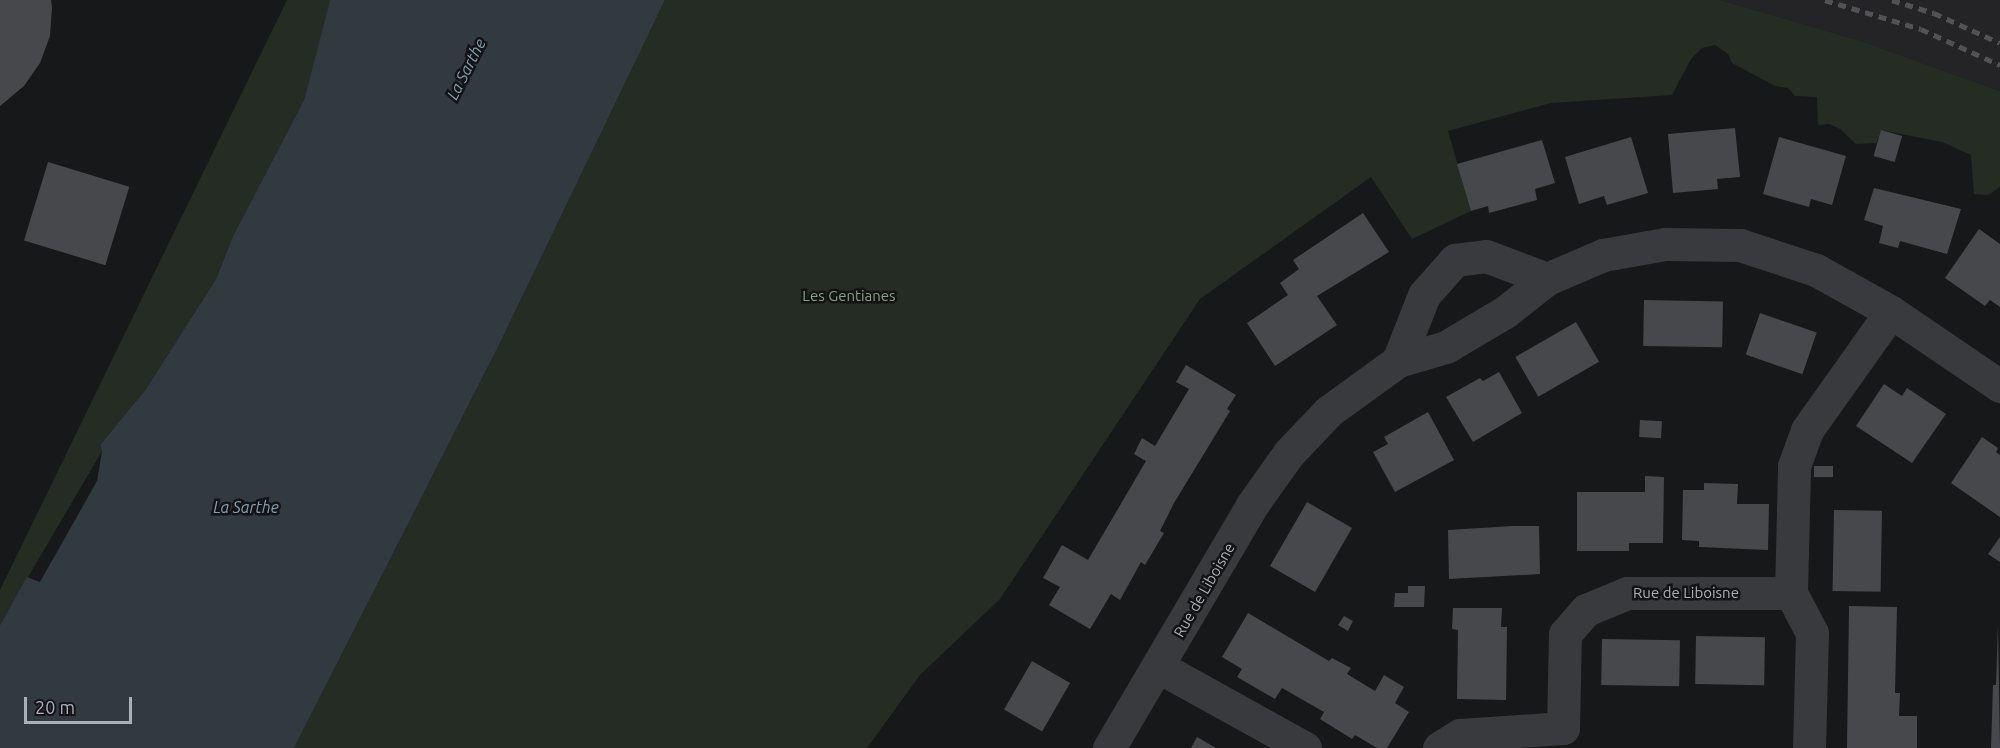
<!DOCTYPE html>
<html>
<head>
<meta charset="utf-8">
<style>
  body { margin:0 }
  #map { position:relative; width:2000px; height:748px; overflow:hidden; background:#171819; font-family:Ubuntu,sans-serif }
  div>[style] { position:absolute }
  [style*='--x'] { left:calc(var(--x)*1px); top:calc(var(--y)*1px); width:calc(var(--w)*1px); rotate:calc(var(--a)*1deg) }
  .built>* { inset:0; background:#242426 }
  .green>* { inset:0; background:#242c24 }
  .water>* { inset:0; background:#303a3f }
  .building>* { inset:0; background:#47484c; transform-origin:0 0 }
  .minor>* { height:33px; margin:-16.5px; padding:0 16.5px; transform-origin:16.5px; border-radius:16.5px; background:#393a3e }
  .rail>* { height:4.5px; margin-top:-2.25px; transform-origin:0; background:repeating-linear-gradient(90deg,#505257 0 8px,transparent 0 14px) }
  span { translate:-50% -50%; white-space:nowrap; text-align:center; line-height:1.15; -webkit-text-stroke:5px #121314; paint-order:stroke }
  .park-label { font-size:15px; color:#83a282 }
  .street-label { font-size:15px; color:#aab0b8 }
  .water-label { font-size:16px; color:#83a0b1; font-style:italic }
  .scale { position:absolute; left:24px; top:697px; width:108px; height:27px; box-sizing:border-box; border:3px solid #aab0b8; border-top:0; padding-left:8px; font-size:18px; line-height:21px; white-space:nowrap; color:#aab0b8; -webkit-text-stroke:4px #121314; paint-order:stroke }
</style>
</head>
<body>
<div id="map">
  <div class="built">
    <i style="clip-path:polygon(1720px 0,2000px 0,2000px 91px,1861px 41px)"></i>
  </div>
  <div class="green">
    <i style="clip-path:polygon(287px 0,330px 0,304px 100px,233px 236px,216px 279px,146px 389px,100px 445px,102px 451px,0 625px,0 590px)"></i>
    <i style="clip-path:polygon(665px 0,1720px 0,1861px 41px,2000px 91px,2000px 187px,1988px 195px,1974px 194px,1971px 155px,1942px 142px,1881px 130px,1877px 143px,1856px 144px,1840px 129px,1829px 124px,1818px 125px,1817px 97px,1795px 96px,1788px 88px,1775px 86px,1732px 63px,1728px 54px,1715px 45px,1702px 48px,1691px 59px,1672px 95px,1551px 103px,1448px 131px,1471px 211px,1412px 239px,1371px 177px,1200px 299px,1000px 599px,920px 675px,867px 748px,294px 748px,500px 343px)"></i>
  </div>
  <div class="water">
    <i style="clip-path:polygon(330px 0,665px 0,500px 343px,294px 748px,0 748px,0 625px,27px 577px,40px 582px,97px 481px,102px 451px,100px 445px,146px 389px,216px 279px,233px 236px,304px 100px)"></i>
  </div>
  <div class="building">
    <i style="clip-path:polygon(0 0,51px 0,52px 8px,50px 36px,40px 63px,24px 86px,0 106px)"></i>
    <i style="clip-path:polygon(1735px 128px,1740px 177px,1717px 179px,1718px 189px,1673px 193px,1668px 134px)"></i>
    <i style="left:1881px;top:130px;width:22px;height:27px;rotate:16deg"></i>
    <i style="clip-path:polygon(1631px 137px,1648px 193px,1607px 205px,1604px 196px,1579px 204px,1565px 157px)"></i>
    <i style="clip-path:polygon(1779px 137px,1846px 156px,1832px 205px,1811px 199px,1809px 207px,1763px 194px)"></i>
    <i style="clip-path:polygon(1542px 140px,1555px 183px,1535px 189px,1537px 200px,1489px 213px,1488px 206px,1471px 211px,1457px 164px)"></i>
    <i style="left:48px;top:162px;width:85px;height:82px;rotate:17deg"></i>
    <i style="clip-path:polygon(1874px 188px,1961px 209px,1947px 254px,1900px 241px,1898px 248px,1879px 243px,1883px 226px,1864px 220px)"></i>
    <i style="clip-path:polygon(1363px 213px,1389px 252px,1317px 296px,1337px 325px,1275px 366px,1247px 323px,1288px 295px,1280px 283px,1299px 269px,1293px 260px)"></i>
    <i style="clip-path:polygon(1979px 229px,2000px 244px,2000px 307px,1990px 300px,1985px 306px,1945px 278px)"></i>
    <i style="left:1644px;top:300px;width:79px;height:46px;rotate:1deg"></i>
    <i style="left:1760px;top:313px;width:60px;height:44px;rotate:19deg"></i>
    <i style="left:1576px;top:322px;width:46px;height:70px;rotate:60deg"></i>
    <i style="clip-path:polygon(1186px 365px,1236px 395px,1227px 409px,1230px 411px,1174px 503px,1160px 531px,1164px 533px,1145px 565px,1141px 562px,1120px 600px,1111px 594px,1090px 629px,1049px 605px,1060px 587px,1043px 578px,1062px 545px,1088px 560px,1146px 461px,1134px 454px,1142px 438px,1155px 446px,1189px 389px,1176px 382px)"></i>
    <i style="clip-path:polygon(1499px 372px,1522px 413px,1473px 442px,1446px 397px,1480px 378px,1483px 381px)"></i>
    <i style="clip-path:polygon(1884px 384px,1902px 396px,1907px 388px,1946px 414px,1912px 463px,1856px 426px)"></i>
    <i style="clip-path:polygon(1428px 412px,1454px 460px,1395px 492px,1373px 452px,1388px 444px,1384px 437px)"></i>
    <i style="left:1640px;top:420px;width:22px;height:17px;rotate:3deg"></i>
    <i style="clip-path:polygon(1982px 437px,1998px 448px,1996px 452px,2000px 455px,2000px 517px,1951px 483px)"></i>
    <i style="left:1814px;top:466px;width:19px;height:11px"></i>
    <i style="clip-path:polygon(1645px 476px,1664px 477px,1663px 543px,1629px 543px,1629px 551px,1577px 551px,1577px 492px,1645px 492px)"></i>
    <i style="clip-path:polygon(1704px 483px,1738px 484px,1737px 504px,1769px 504px,1768px 550px,1699px 547px,1699px 541px,1682px 540px,1683px 490px,1704px 490px)"></i>
    <i style="left:1307px;top:502px;width:52px;height:74px;rotate:30deg"></i>
    <i style="left:1834px;top:510px;width:48px;height:81px;rotate:1deg"></i>
    <i style="clip-path:polygon(1513px 526px,1539px 526px,1540px 574px,1449px 579px,1448px 530px)"></i>
    <i style="clip-path:polygon(2000px 537px,2000px 562px,1988px 554px)"></i>
    <i style="clip-path:polygon(1408px 586px,1425px 586px,1424px 607px,1394px 607px,1395px 593px,1408px 593px)"></i>
    <i style="clip-path:polygon(1849px 606px,1897px 607px,1895px 693px,1900px 693px,1899px 716px,1917px 716px,1917px 748px,1847px 748px)"></i>
    <i style="clip-path:polygon(1453px 608px,1502px 608px,1501px 627px,1507px 627px,1506px 700px,1457px 699px,1458px 630px,1452px 629px)"></i>
    <i style="clip-path:polygon(1248px 613px,1329px 661px,1332px 658px,1351px 668px,1347px 674px,1375px 691px,1384px 675px,1404px 687px,1395px 703px,1409px 712px,1387px 748px,1377px 748px,1355px 735px,1352px 739px,1320px 719px,1324px 712px,1282px 688px,1275px 699px,1237px 677px,1242px 669px,1222px 657px)"></i>
    <i style="clip-path:polygon(1344px 616px,1353px 621px,1348px 631px,1338px 625px)"></i>
    <i style="clip-path:polygon(1998px 624px,2000px 748px,1991px 748px,1993px 685px,1996px 685px)"></i>
    <i style="left:1696px;top:636px;width:69px;height:48px;rotate:1deg"></i>
    <i style="left:1602px;top:639px;width:78px;height:46px;rotate:1deg"></i>
    <i style="left:1032px;top:661px;width:44px;height:56px;rotate:30deg"></i>
    <i style="clip-path:polygon(1197px 737px,1216px 748px,1191px 748px)"></i>
  </div>
  <div class="minor">
    <i style="--x:1398;--y:361;--w:71;--a:-68.5"></i>
    <i style="--x:1424;--y:295;--w:47;--a:-48.5"></i>
    <i style="--x:1455;--y:260;--w:31;--a:-7"></i>
    <i style="--x:1486;--y:256;--w:65;--a:20.7"></i>
    <i style="--x:1159;--y:667;--w:167;--a:29"></i>
    <i style="--x:1109;--y:748;--w:282;--a:-59.5"></i>
    <i style="--x:1252;--y:505;--w:64;--a:-54.6"></i>
    <i style="--x:1289;--y:453;--w:58;--a:-46.4"></i>
    <i style="--x:1329;--y:411;--w:85;--a:-35.9"></i>
    <i style="--x:1398;--y:361;--w:50;--a:-16.3"></i>
    <i style="--x:1446;--y:347;--w:69;--a:-30.7"></i>
    <i style="--x:1505;--y:312;--w:53;--a:-38.2"></i>
    <i style="--x:1547;--y:279;--w:61;--a:-23.2"></i>
    <i style="--x:1603;--y:255;--w:63;--a:-10.1"></i>
    <i style="--x:1665;--y:244;--w:75;--a:0.8"></i>
    <i style="--x:1740;--y:245;--w:80;--a:18.2"></i>
    <i style="--x:1816;--y:270;--w:86;--a:29.2"></i>
    <i style="--x:1891;--y:312;--w:132;--a:34.2"></i>
    <i style="--x:1439;--y:748;--w:25;--a:-32"></i>
    <i style="--x:1460;--y:735;--w:103;--a:-3.9"></i>
    <i style="--x:1563;--y:728;--w:94;--a:-88.8"></i>
    <i style="--x:1565;--y:634;--w:32;--a:-49"></i>
    <i style="--x:1586;--y:610;--w:44;--a:-22.5"></i>
    <i style="--x:1627;--y:593;--w:164;--a:0"></i>
    <i style="--x:1809;--y:748;--w:115;--a:-88.5"></i>
    <i style="--x:1812;--y:633;--w:45;--a:-117.7"></i>
    <i style="--x:1791;--y:593;--w:127;--a:-88.6"></i>
    <i style="--x:1794;--y:466;--w:38;--a:-70"></i>
    <i style="--x:1807;--y:430;--w:145;--a:-54.6"></i>
  </div>
  <div class="rail">
    <i style="--x:1825;--y:0;--w:100;--a:16.8"></i>
    <i style="--x:1921;--y:29;--w:87;--a:24.5"></i>
    <i style="--x:1892;--y:0;--w:44;--a:17.2"></i>
    <i style="--x:1934;--y:13;--w:72;--a:24.4"></i>
  </div>
  <div class="park-label">
    <span style="left:849px;top:296px">Les Gentianes</span>
  </div>
  <div class="street-label">
    <span style="left:1204px;top:590px;rotate:-60deg">Rue de Liboisne</span>
    <span style="left:1686px;top:593px">Rue de Liboisne</span>
  </div>
  <div class="water-label">
    <span style="left:466px;top:69px;rotate:-63deg">La Sarthe</span>
    <span style="left:246px;top:507px">La Sarthe</span>
  </div>
  <div class="scale">20 m</div>
</div>
</body>
</html>
